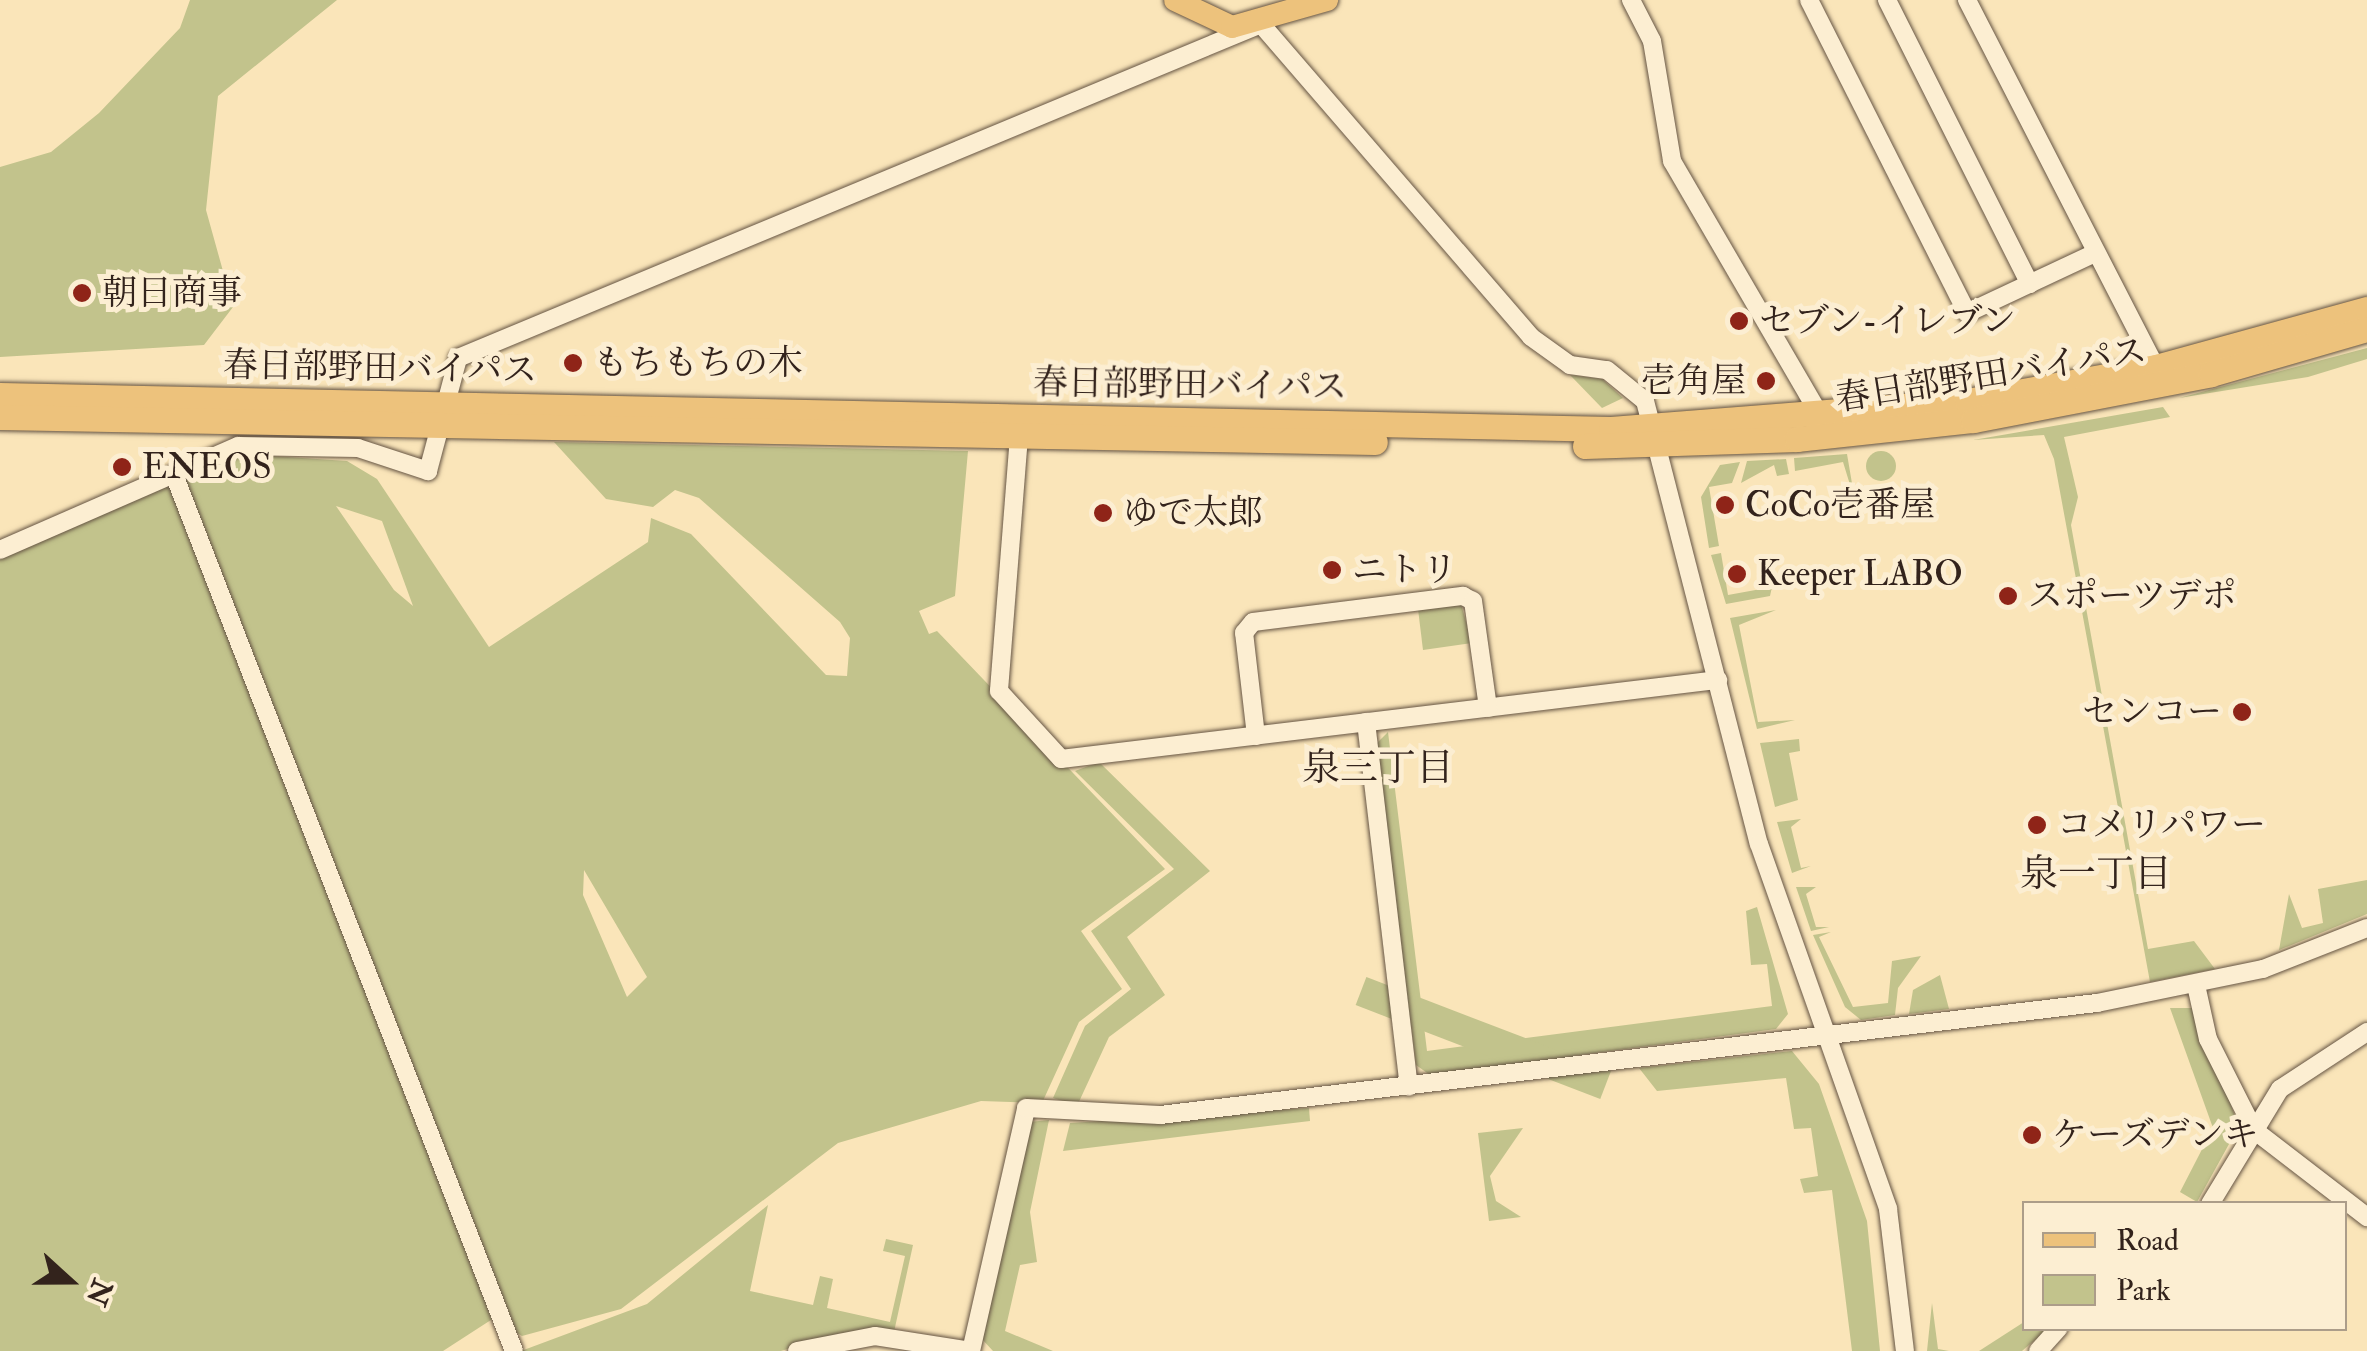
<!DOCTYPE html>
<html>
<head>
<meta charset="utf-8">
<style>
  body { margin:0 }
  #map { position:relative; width:2367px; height:1351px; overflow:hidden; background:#fae5b9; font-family:"IM FELL Double Pica","Noto Serif JP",serif }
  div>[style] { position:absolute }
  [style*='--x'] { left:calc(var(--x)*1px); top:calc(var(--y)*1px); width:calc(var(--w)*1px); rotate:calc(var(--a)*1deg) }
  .green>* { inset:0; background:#c2c38c; transform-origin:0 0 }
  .round { border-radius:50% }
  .roads { filter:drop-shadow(0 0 2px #655443) drop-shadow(0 0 2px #655443) }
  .minor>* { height:18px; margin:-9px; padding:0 9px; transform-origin:9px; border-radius:9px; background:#fceed2 }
  .major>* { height:22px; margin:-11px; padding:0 11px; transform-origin:11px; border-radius:11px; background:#edc27c }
  .highway>* { height:25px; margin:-12.5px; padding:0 12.5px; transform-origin:12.5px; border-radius:12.5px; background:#edc27c }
  .dots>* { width:28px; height:28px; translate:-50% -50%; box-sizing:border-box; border:5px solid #fceed2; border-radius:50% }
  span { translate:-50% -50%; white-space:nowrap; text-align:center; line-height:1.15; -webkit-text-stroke:10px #fceed2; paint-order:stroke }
  .poi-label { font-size:35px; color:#33231c }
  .left { translate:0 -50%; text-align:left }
  .right { translate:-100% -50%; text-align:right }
  .street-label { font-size:35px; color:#33231c }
  .neighbourhood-label { font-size:38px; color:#33231c }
  .legend { position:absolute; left:2022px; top:1201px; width:325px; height:130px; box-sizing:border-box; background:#fceed2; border:2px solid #ac9d89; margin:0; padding:12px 18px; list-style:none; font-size:30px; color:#33231c }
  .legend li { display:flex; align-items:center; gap:20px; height:50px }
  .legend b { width:50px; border:2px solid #ac9d89 }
  .north { position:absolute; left:20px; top:1231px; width:100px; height:100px; -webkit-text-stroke:8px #fceed2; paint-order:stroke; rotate:111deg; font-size:28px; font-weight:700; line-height:40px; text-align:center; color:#33231c }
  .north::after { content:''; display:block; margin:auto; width:35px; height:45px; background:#33231c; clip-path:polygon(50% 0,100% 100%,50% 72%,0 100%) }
</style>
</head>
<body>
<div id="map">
  <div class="green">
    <i style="clip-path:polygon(190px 0,337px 0,218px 96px,206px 210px,233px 307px,204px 345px,0 357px,0 167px,51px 152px,99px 113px,180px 28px)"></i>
    <i style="clip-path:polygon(2367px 348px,2367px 359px,2308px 377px,2179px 398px)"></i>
    <i style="clip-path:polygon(1570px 375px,1602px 379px,1623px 398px,1602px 408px)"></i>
    <i style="clip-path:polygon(2163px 407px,2170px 417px,2064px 437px,2078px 497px,2071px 525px,2148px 949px,2194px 941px,2215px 969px,2150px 982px,2054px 459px,2044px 435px,1973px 440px)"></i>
    <i style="clip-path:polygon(evenodd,554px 442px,968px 451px,955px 596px,919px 611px,929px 634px,937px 631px,1165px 869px,1081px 931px,1122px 989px,1079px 1022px,1042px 1103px,981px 1101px,838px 1143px,621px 1309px,522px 1336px,494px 1318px,443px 1351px,0 1351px,0 557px,243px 454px,347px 461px,377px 479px,489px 647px,648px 542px,651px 518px,691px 534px,826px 675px,847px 676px,850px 638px,840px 622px,699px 498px,675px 490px,653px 507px,606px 499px,554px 442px,336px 506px,382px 521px,413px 606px,394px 590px,336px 506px,554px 442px,584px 870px,647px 977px,627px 997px,583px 895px,584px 870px)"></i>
    <i class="round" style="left:1866px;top:451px;width:30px;height:30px"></i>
    <i style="clip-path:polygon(1847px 454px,1855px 501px,1843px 462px,1795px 471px,1794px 458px)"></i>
    <i style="clip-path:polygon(1786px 459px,1789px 474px,1777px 476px,1774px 465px,1741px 483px,1747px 461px)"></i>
    <i style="clip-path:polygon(1740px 462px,1732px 483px,1709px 487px,1719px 546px,1709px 548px,1701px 497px,1720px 465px)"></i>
    <i style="clip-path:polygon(1721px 553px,1728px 595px,1772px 587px,1770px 596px,1726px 604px,1711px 555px)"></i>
    <i style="clip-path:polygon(1461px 604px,1472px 643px,1423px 650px,1418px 609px)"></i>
    <i style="clip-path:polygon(1776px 610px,1739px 625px,1758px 722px,1795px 720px,1757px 729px,1730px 618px)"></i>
    <i style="clip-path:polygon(1388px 732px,1427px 1051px,1772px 1006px,1767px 964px,1751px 965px,1746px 911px,1757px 907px,1788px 1014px,1776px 1029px,1430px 1075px,1416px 1065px,1375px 745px)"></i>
    <i style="clip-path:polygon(1799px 739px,1800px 751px,1789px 753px,1798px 800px,1775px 807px,1760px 743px)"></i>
    <i style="clip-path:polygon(1099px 762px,1210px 871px,1127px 937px,1165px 995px,1109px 1037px,1077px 1106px,1053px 1098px,1085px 1026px,1131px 989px,1091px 931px,1174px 869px,1075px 771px)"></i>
    <i style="clip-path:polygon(1801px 819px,1791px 827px,1801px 868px,1811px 866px,1792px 873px,1777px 822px)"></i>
    <i style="clip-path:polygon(2367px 880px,2367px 914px,2279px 950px,2289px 894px,2302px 928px,2323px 923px,2318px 889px)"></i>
    <i style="clip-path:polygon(1796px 887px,1816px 887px,1806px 894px,1816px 927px,1829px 927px,1811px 931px)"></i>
    <i style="clip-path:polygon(1831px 932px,1819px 937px,1853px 1007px,1888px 1003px,1892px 961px,1921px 956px,1898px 988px,1895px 1015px,1861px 1020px,1845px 1007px,1813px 935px)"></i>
    <i style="clip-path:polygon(1940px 975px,1949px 1009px,1909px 1014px,1913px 990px)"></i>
    <i style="clip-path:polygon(2170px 1008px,2194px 1008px,2239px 1126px,2197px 1202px,2180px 1192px,2213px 1128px)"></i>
    <i style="clip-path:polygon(1792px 1051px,1819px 1084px,1867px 1221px,1880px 1351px,1852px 1351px,1832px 1190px,1804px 1193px,1800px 1179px,1818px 1176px,1811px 1128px,1794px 1129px,1786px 1078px,1657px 1091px,1639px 1068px)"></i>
    <i style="left:1611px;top:1071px;width:30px;height:262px;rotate:111deg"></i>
    <i style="clip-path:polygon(1309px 1108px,1310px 1121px,1063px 1151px,1070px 1123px)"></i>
    <i style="clip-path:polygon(1049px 1120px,1030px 1212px,1037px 1262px,1020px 1265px,1005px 1331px,1053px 1351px,993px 1351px,981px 1338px,1029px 1122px)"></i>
    <i style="clip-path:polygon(1523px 1128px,1490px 1176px,1496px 1201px,1521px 1217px,1489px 1221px,1478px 1133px)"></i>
    <i style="clip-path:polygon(768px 1205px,750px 1291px,813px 1305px,820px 1276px,833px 1279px,827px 1308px,890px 1322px,905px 1256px,883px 1251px,886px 1239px,913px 1245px,894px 1332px,841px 1333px,781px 1351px,521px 1351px,647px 1304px)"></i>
    <i style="clip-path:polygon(1932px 1303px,1938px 1349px,1949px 1351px,1927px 1351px)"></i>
    <i style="clip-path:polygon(2024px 1322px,2048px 1329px,2022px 1351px,1979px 1351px)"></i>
  </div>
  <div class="roads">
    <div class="minor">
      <i style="--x:1631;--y:0;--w:46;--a:62.9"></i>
      <i style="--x:1652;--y:41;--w:122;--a:80.5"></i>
      <i style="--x:1672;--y:161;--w:294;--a:59.8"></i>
      <i style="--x:1809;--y:0;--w:351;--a:63.2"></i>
      <i style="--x:1967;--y:313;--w:141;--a:-25.1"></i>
      <i style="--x:1887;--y:0;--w:318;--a:63.3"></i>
      <i style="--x:1967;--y:0;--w:413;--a:62.8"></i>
      <i style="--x:1019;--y:436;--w:256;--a:94.5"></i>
      <i style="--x:999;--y:691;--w:92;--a:47.6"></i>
      <i style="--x:1061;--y:759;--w:662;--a:-6.86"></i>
      <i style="--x:175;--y:477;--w:937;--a:68.8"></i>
      <i style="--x:0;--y:550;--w:260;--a:-23.6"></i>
      <i style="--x:238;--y:446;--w:120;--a:1"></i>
      <i style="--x:358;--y:448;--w:74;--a:18.2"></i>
      <i style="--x:428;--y:471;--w:117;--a:-75.1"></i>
      <i style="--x:458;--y:358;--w:870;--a:-22.58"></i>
      <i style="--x:1261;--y:24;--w:413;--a:49.2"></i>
      <i style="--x:1531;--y:337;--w:48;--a:35.7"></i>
      <i style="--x:1570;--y:365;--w:37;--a:8"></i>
      <i style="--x:1607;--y:370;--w:49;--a:39.2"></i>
      <i style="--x:1645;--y:401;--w:457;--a:75.6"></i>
      <i style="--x:1759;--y:844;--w:387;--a:70.5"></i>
      <i style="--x:1888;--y:1209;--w:143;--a:83.2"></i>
      <i style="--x:1366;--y:722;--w:367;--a:83.3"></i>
      <i style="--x:1256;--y:736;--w:104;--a:-96.6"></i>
      <i style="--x:1244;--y:633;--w:14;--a:-51"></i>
      <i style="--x:1253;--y:622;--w:212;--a:-7.1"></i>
      <i style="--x:1463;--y:596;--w:11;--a:27"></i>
      <i style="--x:1473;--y:601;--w:108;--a:82"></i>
      <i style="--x:2196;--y:985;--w:55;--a:77.5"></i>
      <i style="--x:2208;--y:1039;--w:102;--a:63.2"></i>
      <i style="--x:2254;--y:1130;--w:143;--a:37.6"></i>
      <i style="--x:2210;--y:1204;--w:135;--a:-58.7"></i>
      <i style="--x:2280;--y:1089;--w:104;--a:-33.2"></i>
      <i style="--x:797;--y:1351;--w:79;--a:-10.9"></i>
      <i style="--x:875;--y:1336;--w:97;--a:8.9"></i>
      <i style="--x:971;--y:1351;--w:249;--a:-77.2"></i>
      <i style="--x:1026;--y:1108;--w:134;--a:3"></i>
      <i style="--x:1160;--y:1115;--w:944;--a:-6.82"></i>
      <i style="--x:2097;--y:1003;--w:169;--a:-11.6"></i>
      <i style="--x:2263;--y:969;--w:112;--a:-21.5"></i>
      <i style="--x:2038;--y:1351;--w:31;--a:-48"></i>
    </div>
    <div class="major">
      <i style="--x:1175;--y:0;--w:63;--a:25.3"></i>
      <i style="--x:1232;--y:27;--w:99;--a:-15.9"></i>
    </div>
    <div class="highway">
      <i style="--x:0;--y:395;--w:1611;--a:1.21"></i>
      <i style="--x:1611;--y:429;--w:357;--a:-4.5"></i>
      <i style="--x:1967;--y:401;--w:192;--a:-10.2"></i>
      <i style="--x:2156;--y:367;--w:219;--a:-15.4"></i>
      <i style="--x:0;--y:417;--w:1375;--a:1.04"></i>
      <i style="--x:1585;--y:446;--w:212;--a:-1.9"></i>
      <i style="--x:1797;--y:439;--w:177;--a:-6.2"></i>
      <i style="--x:1973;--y:420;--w:242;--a:-10.9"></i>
      <i style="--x:2211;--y:374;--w:162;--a:-16.1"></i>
    </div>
  </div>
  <div class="dots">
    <i style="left:82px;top:293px;background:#8f2418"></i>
    <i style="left:1739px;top:321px;background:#8f2418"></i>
    <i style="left:573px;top:363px;background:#8f2418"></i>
    <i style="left:1766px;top:381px;background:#8f2418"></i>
    <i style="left:122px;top:467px;background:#8f2418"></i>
    <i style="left:1725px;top:505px;background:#8f2418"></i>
    <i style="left:1103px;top:513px;background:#8f2418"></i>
    <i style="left:1332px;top:570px;background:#8f2418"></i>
    <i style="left:1737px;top:574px;background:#8f2418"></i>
    <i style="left:2008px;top:596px;background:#8f2418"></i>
    <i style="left:2242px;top:712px;background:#8f2418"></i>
    <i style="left:2037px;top:825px;background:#8f2418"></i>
    <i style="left:2032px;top:1135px;background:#8f2418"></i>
  </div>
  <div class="poi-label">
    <span class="left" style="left:102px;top:293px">朝日商事</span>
    <span class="left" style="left:1759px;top:321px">セブン-イレブン</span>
    <span class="left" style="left:593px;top:363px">もちもちの木</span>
    <span class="right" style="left:1746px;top:381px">壱角屋</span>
    <span class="left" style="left:142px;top:467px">ENEOS</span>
    <span class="left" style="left:1745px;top:505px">CoCo壱番屋</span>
    <span class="left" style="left:1123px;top:513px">ゆで太郎</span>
    <span class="left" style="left:1352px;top:570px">ニトリ</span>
    <span class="left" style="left:1757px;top:574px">Keeper LABO</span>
    <span class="left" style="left:2028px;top:596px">スポーツデポ</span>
    <span class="right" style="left:2222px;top:712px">センコー</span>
    <span class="left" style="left:2057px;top:825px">コメリパワー</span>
    <span class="left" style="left:2052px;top:1135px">ケーズデンキ</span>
  </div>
  <div class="street-label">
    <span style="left:380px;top:368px;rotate:1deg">春日部野田バイパス</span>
    <span style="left:1991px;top:375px;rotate:-9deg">春日部野田バイパス</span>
    <span style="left:1190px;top:385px;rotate:1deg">春日部野田バイパス</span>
  </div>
  <div class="neighbourhood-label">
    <span style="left:1378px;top:769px">泉三丁目</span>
    <span style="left:2096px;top:875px">泉一丁目</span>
  </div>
  <ul class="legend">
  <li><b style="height:12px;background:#edc27c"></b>Road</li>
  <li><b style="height:28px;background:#c2c38c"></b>Park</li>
  </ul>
  <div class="north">N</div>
</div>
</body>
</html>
